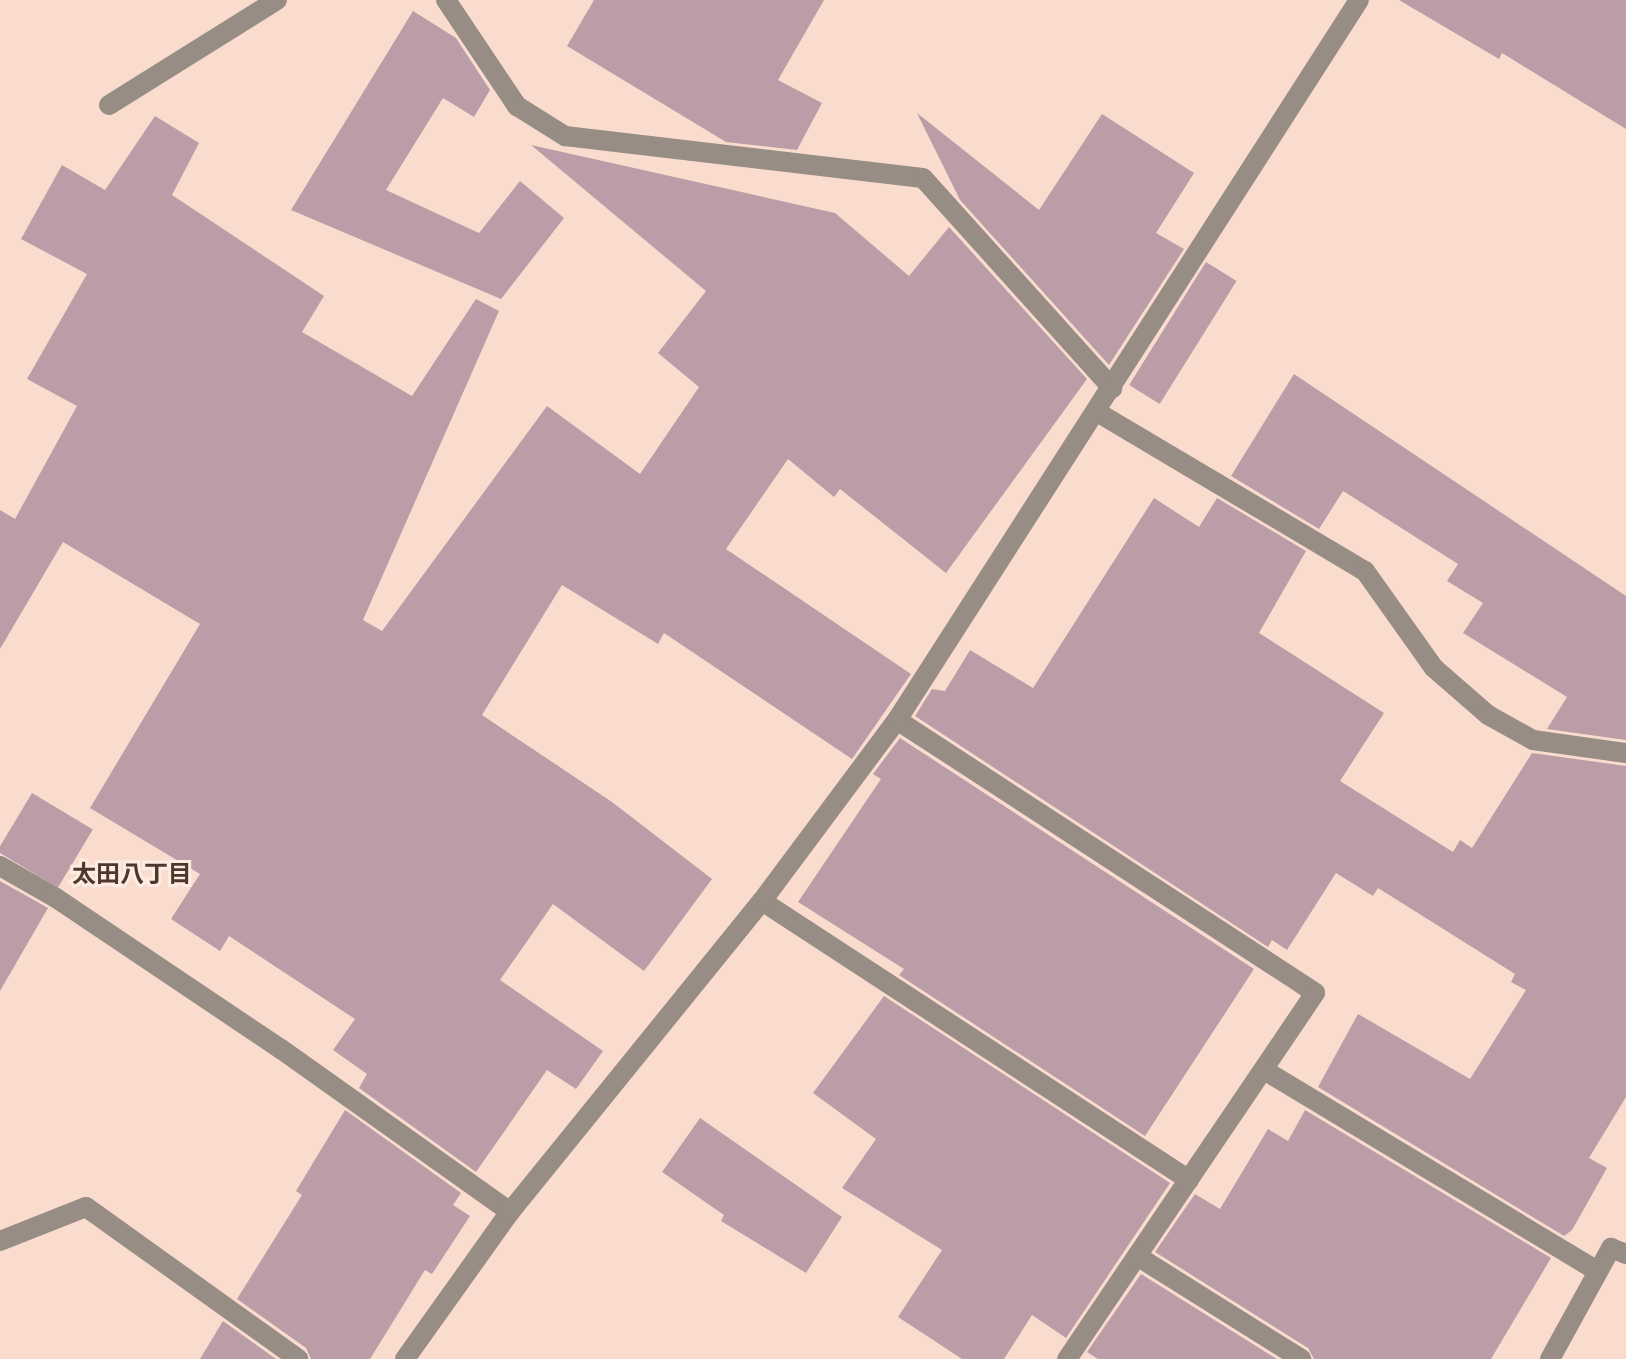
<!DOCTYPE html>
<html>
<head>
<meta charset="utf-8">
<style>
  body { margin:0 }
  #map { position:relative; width:1626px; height:1359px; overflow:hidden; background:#fadcce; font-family:Barlow,"Noto Sans JP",sans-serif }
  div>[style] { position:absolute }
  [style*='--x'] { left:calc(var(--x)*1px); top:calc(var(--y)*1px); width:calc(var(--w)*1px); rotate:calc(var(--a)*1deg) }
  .building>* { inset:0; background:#bb9da7; transform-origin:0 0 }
  .minor>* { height:20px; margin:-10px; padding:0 10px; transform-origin:10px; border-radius:10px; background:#988d85 }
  span { translate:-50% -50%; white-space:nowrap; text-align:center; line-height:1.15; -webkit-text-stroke:6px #feece3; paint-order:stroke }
  .neighbourhood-label { font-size:24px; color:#4e372b; font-weight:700 }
</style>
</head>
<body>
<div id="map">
  <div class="building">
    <i style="clip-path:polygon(594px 0,824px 0,778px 80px,822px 103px,797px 150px,726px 142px,567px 46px)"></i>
    <i style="clip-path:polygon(1399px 0,1626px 0,1626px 129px,1502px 53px,1499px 59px)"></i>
    <i style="clip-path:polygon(413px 11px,456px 38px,490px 90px,474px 117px,443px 98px,386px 190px,479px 233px,520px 181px,564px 218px,501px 299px,291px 210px)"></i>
    <i style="clip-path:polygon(917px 113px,1039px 210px,1102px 114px,1194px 173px,1156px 233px,1184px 249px,1109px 365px,960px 200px)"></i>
    <i style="clip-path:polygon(155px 116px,199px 143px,172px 195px,324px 296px,302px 332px,412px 396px,476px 299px,499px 311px,363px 620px,382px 631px,547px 406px,640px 474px,699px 387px,658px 353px,706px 291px,531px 145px,835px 213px,909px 276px,949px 227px,1087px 379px,946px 573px,840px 489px,834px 497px,788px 459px,726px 549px,911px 674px,852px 759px,664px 633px,658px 644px,562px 585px,482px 715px,612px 802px,712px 879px,644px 971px,553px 904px,500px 980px,603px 1051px,576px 1089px,547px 1070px,476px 1172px,359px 1088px,367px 1074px,333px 1050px,355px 1019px,229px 936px,220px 951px,171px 919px,200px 874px,90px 808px,200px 624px,63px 542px,0 649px,0 510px,15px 519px,77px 406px,27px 379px,87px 274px,21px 239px,62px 165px,105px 190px)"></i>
    <i style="left:1206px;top:262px;width:36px;height:145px;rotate:32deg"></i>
    <i style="clip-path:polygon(1294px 374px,1626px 596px,1626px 740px,1547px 729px,1567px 697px,1463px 633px,1483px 603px,1447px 581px,1458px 564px,1343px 491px,1319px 529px,1231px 476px)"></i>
    <i style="clip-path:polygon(1154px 498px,1199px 527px,1217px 498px,1306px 551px,1259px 633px,1384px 713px,1340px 781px,1453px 852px,1460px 840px,1472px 848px,1532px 753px,1626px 766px,1626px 1097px,1589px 1158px,1607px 1168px,1572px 1230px,1564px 1236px,1318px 1087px,1358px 1014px,1470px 1079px,1526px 990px,1511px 982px,1515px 974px,1378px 888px,1373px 896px,1336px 873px,1287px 950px,1272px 940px,1268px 947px,915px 716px,932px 689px,945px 691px,970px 650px,1033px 688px)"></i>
    <i style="clip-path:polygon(900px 738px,1254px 969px,1145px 1136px,899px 975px,904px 969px,798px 902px,881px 779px,873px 774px)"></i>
    <i style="left:32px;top:793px;width:71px;height:68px;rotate:31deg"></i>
    <i style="clip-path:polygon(0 881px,48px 908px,0 991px)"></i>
    <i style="clip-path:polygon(884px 996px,1170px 1183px,1066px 1338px,1032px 1315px,1004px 1359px,962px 1359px,898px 1317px,942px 1250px,842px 1188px,876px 1139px,813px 1093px)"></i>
    <i style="clip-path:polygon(345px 1110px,461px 1193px,453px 1205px,470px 1216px,432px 1274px,425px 1270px,370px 1359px,311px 1359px,306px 1348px,237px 1299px,302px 1195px,296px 1191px)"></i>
    <i style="clip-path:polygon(1305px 1110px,1551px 1258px,1491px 1359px,1314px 1359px,1308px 1348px,1155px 1252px,1195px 1194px,1220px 1209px,1268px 1129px,1288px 1141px)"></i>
    <i style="clip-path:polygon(700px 1118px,842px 1217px,806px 1273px,721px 1221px,724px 1215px,662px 1172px)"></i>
    <i style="clip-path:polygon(1141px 1274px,1277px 1359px,1098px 1359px,1087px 1352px)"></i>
    <i style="clip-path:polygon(223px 1321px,276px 1359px,200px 1359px)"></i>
  </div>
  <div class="minor">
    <i style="--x:446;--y:0;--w:128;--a:56.2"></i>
    <i style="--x:517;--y:106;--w:57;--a:32"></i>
    <i style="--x:565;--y:136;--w:360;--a:6.7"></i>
    <i style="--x:923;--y:178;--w:283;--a:48"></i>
    <i style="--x:109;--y:105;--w:198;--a:-32"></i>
    <i style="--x:1097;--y:412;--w:312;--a:30.7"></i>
    <i style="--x:1365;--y:571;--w:119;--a:54.6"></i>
    <i style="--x:1434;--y:668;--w:72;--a:41"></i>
    <i style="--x:1488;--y:715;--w:51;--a:29.1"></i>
    <i style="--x:1533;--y:740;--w:94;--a:8"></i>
    <i style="--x:897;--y:720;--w:499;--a:33.1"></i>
    <i style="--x:1315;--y:993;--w:442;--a:124.1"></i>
    <i style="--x:0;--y:866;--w:64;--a:29.7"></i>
    <i style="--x:56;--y:898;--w:271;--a:33.9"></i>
    <i style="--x:281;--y:1049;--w:281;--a:35.4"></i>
    <i style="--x:762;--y:901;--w:510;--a:33.16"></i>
    <i style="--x:1264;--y:1070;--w:389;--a:31.1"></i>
    <i style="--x:0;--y:1241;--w:92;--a:-21.6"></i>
    <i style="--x:86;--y:1207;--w:261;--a:35.6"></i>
    <i style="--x:1137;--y:1256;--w:194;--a:32.1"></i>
    <i style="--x:405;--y:1359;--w:181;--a:-54.5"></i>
    <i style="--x:510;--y:1212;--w:400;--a:-51"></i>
    <i style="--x:762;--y:901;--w:226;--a:-53.3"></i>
    <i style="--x:897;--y:720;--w:855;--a:-57.31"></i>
    <i style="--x:1550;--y:1359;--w:127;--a:-61.2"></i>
    <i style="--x:1611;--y:1248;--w:16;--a:22"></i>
  </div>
  <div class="neighbourhood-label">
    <span style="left:132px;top:873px">太田八丁目</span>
  </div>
</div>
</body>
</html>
